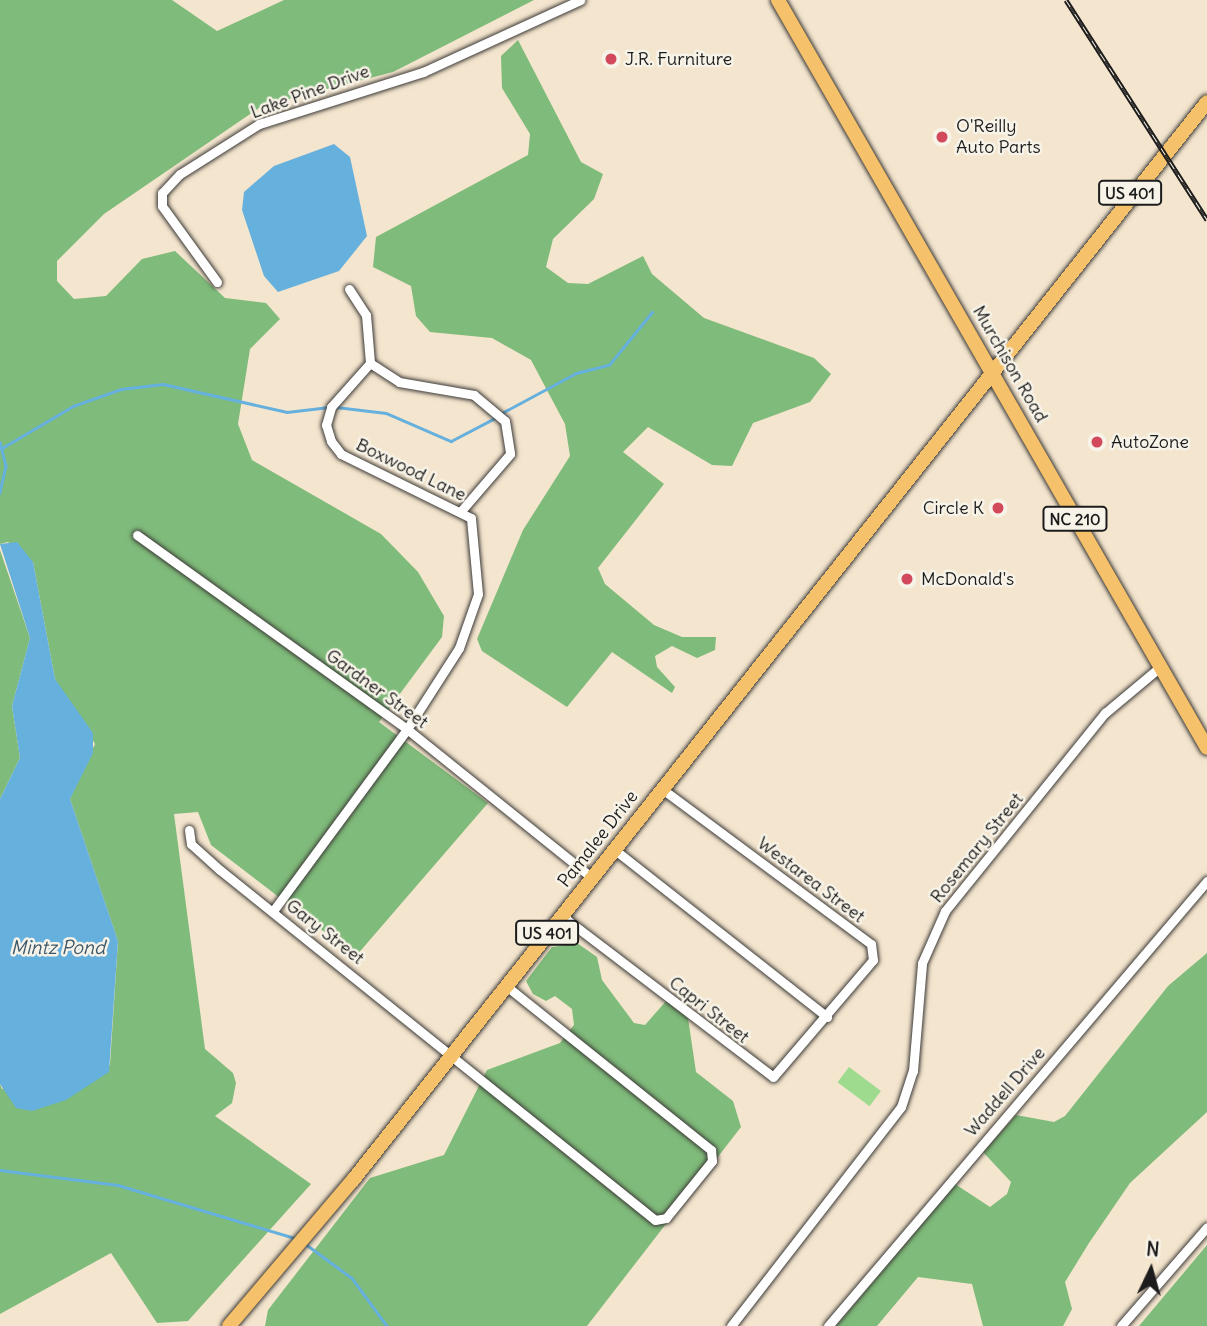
<!DOCTYPE html>
<html>
<head>
<meta charset="utf-8">
<style>
  body { margin:0 }
  #map { position:relative; width:1207px; height:1326px; overflow:hidden; background:#f4e5ce; font-family:Delius,sans-serif }
  div>[style] { position:absolute }
  [style*='--x'] { left:calc(var(--x)*1px); top:calc(var(--y)*1px); width:calc(var(--w)*1px); rotate:calc(var(--a)*1deg) }
  .green>* { inset:0; background:#9fdb8f; transform-origin:0 0 }
  .forest>* { inset:0; background:#7fbb7a }
  .water>* { inset:0; background:#66b0de }
  .stream>* { height:2.5px; margin:-1.25px; padding:0 1.25px; transform-origin:1.25px; border-radius:1.25px; background:#66b0de }
  .roads { filter:drop-shadow(0 0 2px #3c3a37) drop-shadow(0 0 2px #3c3a37) }
  .street>* { height:9px; margin:-4.5px; padding:0 4.5px; transform-origin:4.5px; border-radius:4.5px; background:#fff }
  .primary>* { height:14px; margin:-7px; padding:0 7px; transform-origin:7px; border-radius:7px; background:#f5c16b }
  .rail>* { height:5px; margin-top:-2.5px; transform-origin:0; background:repeating-linear-gradient(90deg,#f7f3e8 0 8px,#1c1c1c 0 16px); box-sizing:border-box; border-block:2px solid #1c1c1c }
  .dots>* { width:19px; height:19px; translate:-50% -50%; box-sizing:border-box; border:4px solid #f7f3e8; border-radius:50% }
  span { translate:-50% -50%; white-space:nowrap; text-align:center; line-height:1.15; -webkit-text-stroke:5px #f7f3e8; paint-order:stroke }
  .shield-label span { padding:2px 5px; background:#f7f3e8; border:2px solid; border-radius:5px; -webkit-text-stroke-width:0 }
  .shield-label { font-size:16px; color:#1c1c1c; font-weight:700 }
  .poi-label { font-size:18px; color:#1c1c1c }
  .left { translate:0 -50%; text-align:left }
  .right { translate:-100% -50%; text-align:right }
  .street-label { font-size:18px; color:#1c1c1c }
  .water-label { font-size:19px; color:#3a576a; font-style:italic }
  .north { position:absolute; left:1116px; top:1235px; width:70px; height:70px; -webkit-text-stroke:5px #f7f3e8; paint-order:stroke; rotate:5deg; font-size:19px; font-weight:700; line-height:28px; text-align:center; color:#1c1c1c }
  .north::after { content:''; display:block; margin:auto; width:24px; height:32px; background:#1c1c1c; clip-path:polygon(50% 0,100% 100%,50% 72%,0 100%) }
</style>
</head>
<body>
<div id="map">
  <div class="green">
    <i style="left:849px;top:1067px;width:40px;height:19px;rotate:37deg"></i>
  </div>
  <div class="forest">
    <i style="clip-path:polygon(0 0,172px 0,217px 31px,284px 0,534px 0,393px 72px,262px 106px,104px 214px,57px 261px,57px 281px,74px 299px,106px 296px,142px 259px,175px 251px,225px 298px,266px 303px,280px 319px,250px 349px,238px 424px,252px 460px,381px 534px,418px 572px,444px 616px,442px 637px,379px 722px,488px 803px,356px 956px,211px 845px,198px 812px,174px 814px,205px 1049px,233px 1073px,236px 1083px,232px 1103px,215px 1116px,311px 1184px,188px 1321px,157px 1323px,111px 1253px,0 1314px,0 1084px,2px 1089px,110px 1065px,118px 941px,70px 799px,95px 744px,55px 679px,33px 562px,8px 542px,0 544px)"></i>
    <i style="clip-path:polygon(518px 40px,581px 162px,603px 174px,594px 199px,553px 239px,546px 267px,568px 283px,588px 284px,643px 256px,652px 274px,704px 318px,814px 358px,831px 374px,810px 402px,753px 423px,732px 466px,712px 465px,648px 427px,623px 452px,664px 484px,598px 568px,605px 584px,654px 625px,682px 637px,716px 637px,715px 650px,697px 658px,672px 646px,655px 656px,657px 667px,675px 687px,672px 693px,612px 652px,567px 707px,482px 651px,477px 639px,523px 530px,570px 456px,565px 424px,531px 360px,492px 338px,430px 332px,416px 316px,411px 286px,373px 267px,376px 237px,528px 155px,530px 134px,502px 88px,501px 56px)"></i>
    <i style="clip-path:polygon(0 550px,30px 638px,12px 706px,20px 758px,0 799px)"></i>
    <i style="clip-path:polygon(577px 943px,597px 957px,602px 980px,634px 1023px,645px 1025px,667px 1000px,688px 1018px,696px 1072px,733px 1101px,741px 1127px,587px 1326px,265px 1326px,268px 1310px,370px 1178px,444px 1155px,487px 1070px,560px 1043px,574px 1025px,572px 1009px,555px 996px,546px 1001px,533px 994px,526px 981px,552px 947px)"></i>
    <i style="clip-path:polygon(1207px 953px,1207px 1112px,1130px 1183px,1089px 1243px,1065px 1282px,1072px 1309px,1063px 1326px,983px 1326px,972px 1284px,918px 1277px,877px 1326px,836px 1326px,955px 1184px,990px 1207px,1007px 1194px,1011px 1182px,983px 1152px,1016px 1115px,1054px 1122px,1065px 1116px,1168px 986px)"></i>
    <i style="clip-path:polygon(1207px 1245px,1207px 1326px,1139px 1326px)"></i>
  </div>
  <div class="water">
    <i style="clip-path:polygon(334px 144px,350px 157px,367px 236px,339px 271px,278px 292px,264px 276px,242px 210px,244px 192px,274px 166px)"></i>
    <i style="clip-path:polygon(17px 542px,33px 562px,55px 679px,93px 733px,93px 753px,70px 799px,118px 941px,109px 1072px,66px 1100px,32px 1111px,16px 1108px,0 1084px,0 799px,20px 758px,12px 706px,30px 638px,0 544px)"></i>
  </div>
  <div class="stream">
    <i style="--x:336;--y:407;--w:50;--a:6.8"></i>
    <i style="--x:386;--y:413;--w:71;--a:23.3"></i>
    <i style="--x:451;--y:441;--w:50;--a:-27.6"></i>
    <i style="--x:500;--y:414;--w:86;--a:-28.3"></i>
    <i style="--x:576;--y:373;--w:34;--a:-14"></i>
    <i style="--x:609;--y:365;--w:68;--a:-50.9"></i>
    <i style="--x:0;--y:442;--w:25;--a:76"></i>
    <i style="--x:6;--y:466;--w:28;--a:103"></i>
    <i style="--x:2;--y:448;--w:82;--a:-30.6"></i>
    <i style="--x:73;--y:406;--w:51;--a:-19.5"></i>
    <i style="--x:121;--y:389;--w:42;--a:-6.8"></i>
    <i style="--x:163;--y:384;--w:127;--a:12.7"></i>
    <i style="--x:287;--y:412;--w:42;--a:-6.8"></i>
    <i style="--x:0;--y:1170;--w:119;--a:7.2"></i>
    <i style="--x:118;--y:1185;--w:185;--a:16.7"></i>
    <i style="--x:307;--y:1245;--w:56;--a:36.3"></i>
    <i style="--x:352;--y:1278;--w:59;--a:53.9"></i>
  </div>
  <div class="roads">
    <div class="street">
      <i style="--x:217;--y:282;--w:94;--a:-125.9"></i>
      <i style="--x:162;--y:206;--w:13;--a:-90"></i>
      <i style="--x:162;--y:193;--w:26;--a:-47"></i>
      <i style="--x:180;--y:174;--w:93;--a:-32.3"></i>
      <i style="--x:259;--y:124;--w:172;--a:-17.6"></i>
      <i style="--x:423;--y:72;--w:173;--a:-24.6"></i>
      <i style="--x:349;--y:289;--w:31;--a:57"></i>
      <i style="--x:366;--y:315;--w:48;--a:85.2"></i>
      <i style="--x:370;--y:363;--w:35;--a:33"></i>
      <i style="--x:399;--y:382;--w:76;--a:9.8"></i>
      <i style="--x:474;--y:395;--w:40;--a:40"></i>
      <i style="--x:505;--y:421;--w:33;--a:81"></i>
      <i style="--x:510;--y:454;--w:75;--a:130.7"></i>
      <i style="--x:137;--y:535;--w:332;--a:35.7"></i>
      <i style="--x:407;--y:729;--w:238;--a:38.8"></i>
      <i style="--x:189;--y:830;--w:14;--a:82"></i>
      <i style="--x:191;--y:844;--w:39;--a:42"></i>
      <i style="--x:220;--y:870;--w:558;--a:38.82"></i>
      <i style="--x:655;--y:1220;--w:11;--a:-10"></i>
      <i style="--x:666;--y:1218;--w:73;--a:-51.1"></i>
      <i style="--x:712;--y:1161;--w:11;--a:-95"></i>
      <i style="--x:711;--y:1150;--w:263;--a:-141.3"></i>
      <i style="--x:615;--y:850;--w:270;--a:38.2"></i>
      <i style="--x:273;--y:911;--w:226;--a:-53.6"></i>
      <i style="--x:407;--y:729;--w:96;--a:-57.3"></i>
      <i style="--x:459;--y:648;--w:57;--a:-70.6"></i>
      <i style="--x:478;--y:594;--w:76;--a:-95.3"></i>
      <i style="--x:471;--y:518;--w:145;--a:-153.8"></i>
      <i style="--x:341;--y:454;--w:16;--a:-128"></i>
      <i style="--x:331;--y:441;--w:17;--a:-107"></i>
      <i style="--x:326;--y:425;--w:19;--a:-74"></i>
      <i style="--x:331;--y:407;--w:59;--a:-48.4"></i>
      <i style="--x:562;--y:916;--w:265;--a:37.3"></i>
      <i style="--x:773;--y:1077;--w:154;--a:-49.5"></i>
      <i style="--x:873;--y:960;--w:16;--a:-97"></i>
      <i style="--x:871;--y:944;--w:262;--a:-143.4"></i>
      <i style="--x:731;--y:1326;--w:277;--a:-52.2"></i>
      <i style="--x:901;--y:1107;--w:38;--a:-72"></i>
      <i style="--x:913;--y:1071;--w:108;--a:-85.2"></i>
      <i style="--x:922;--y:963;--w:57;--a:-66.1"></i>
      <i style="--x:945;--y:911;--w:255;--a:-51.1"></i>
      <i style="--x:1105;--y:713;--w:72;--a:-39.9"></i>
      <i style="--x:828;--y:1326;--w:585;--a:-49.58"></i>
      <i style="--x:1121;--y:1326;--w:131;--a:-49"></i>
    </div>
    <div class="primary">
      <i style="--x:778;--y:0;--w:862;--a:60.16"></i>
      <i style="--x:229;--y:1326;--w:192;--a:-49.7"></i>
      <i style="--x:353;--y:1180;--w:1375;--a:-51.61"></i>
    </div>
  </div>
  <div class="rail">
    <i style="--x:1066;--y:0;--w:261;--a:57.3"></i>
  </div>
  <div class="dots">
    <i style="left:611px;top:59px;background:#d1495b"></i>
    <i style="left:942px;top:137px;background:#d1495b"></i>
    <i style="left:1097px;top:442px;background:#d1495b"></i>
    <i style="left:998px;top:508px;background:#d1495b"></i>
    <i style="left:907px;top:579px;background:#d1495b"></i>
  </div>
  <div class="shield-label">
    <span style="left:1130px;top:193px">US 401</span>
    <span style="left:1075px;top:519px">NC 210</span>
    <span style="left:547px;top:933px">US 401</span>
  </div>
  <div class="poi-label">
    <span class="left" style="left:625px;top:59px">J.R. Furniture</span>
    <span class="left" style="left:956px;top:137px">O'Reilly<br>Auto Parts</span>
    <span class="left" style="left:1111px;top:442px">AutoZone</span>
    <span class="right" style="left:984px;top:508px">Circle K</span>
    <span class="left" style="left:921px;top:579px">McDonald's</span>
  </div>
  <div class="street-label">
    <span style="left:310px;top:92px;rotate:-20deg">Lake Pine Drive</span>
    <span style="left:1010px;top:364px;rotate:60deg">Murchison Road</span>
    <span style="left:411px;top:470px;rotate:26deg">Boxwood Lane</span>
    <span style="left:377px;top:689px;rotate:36deg">Gardner Street</span>
    <span style="left:598px;top:839px;rotate:-52deg">Pamalee Drive</span>
    <span style="left:977px;top:848px;rotate:-51deg">Rosemary Street</span>
    <span style="left:811px;top:880px;rotate:37deg">Westarea Street</span>
    <span style="left:325px;top:932px;rotate:38deg">Gary Street</span>
    <span style="left:709px;top:1010px;rotate:38deg">Capri Street</span>
    <span style="left:1005px;top:1092px;rotate:-49deg">Waddell Drive</span>
  </div>
  <div class="water-label">
    <span style="left:58px;top:948px">Mintz Pond</span>
  </div>
  <div class="north">N</div>
</div>
</body>
</html>
